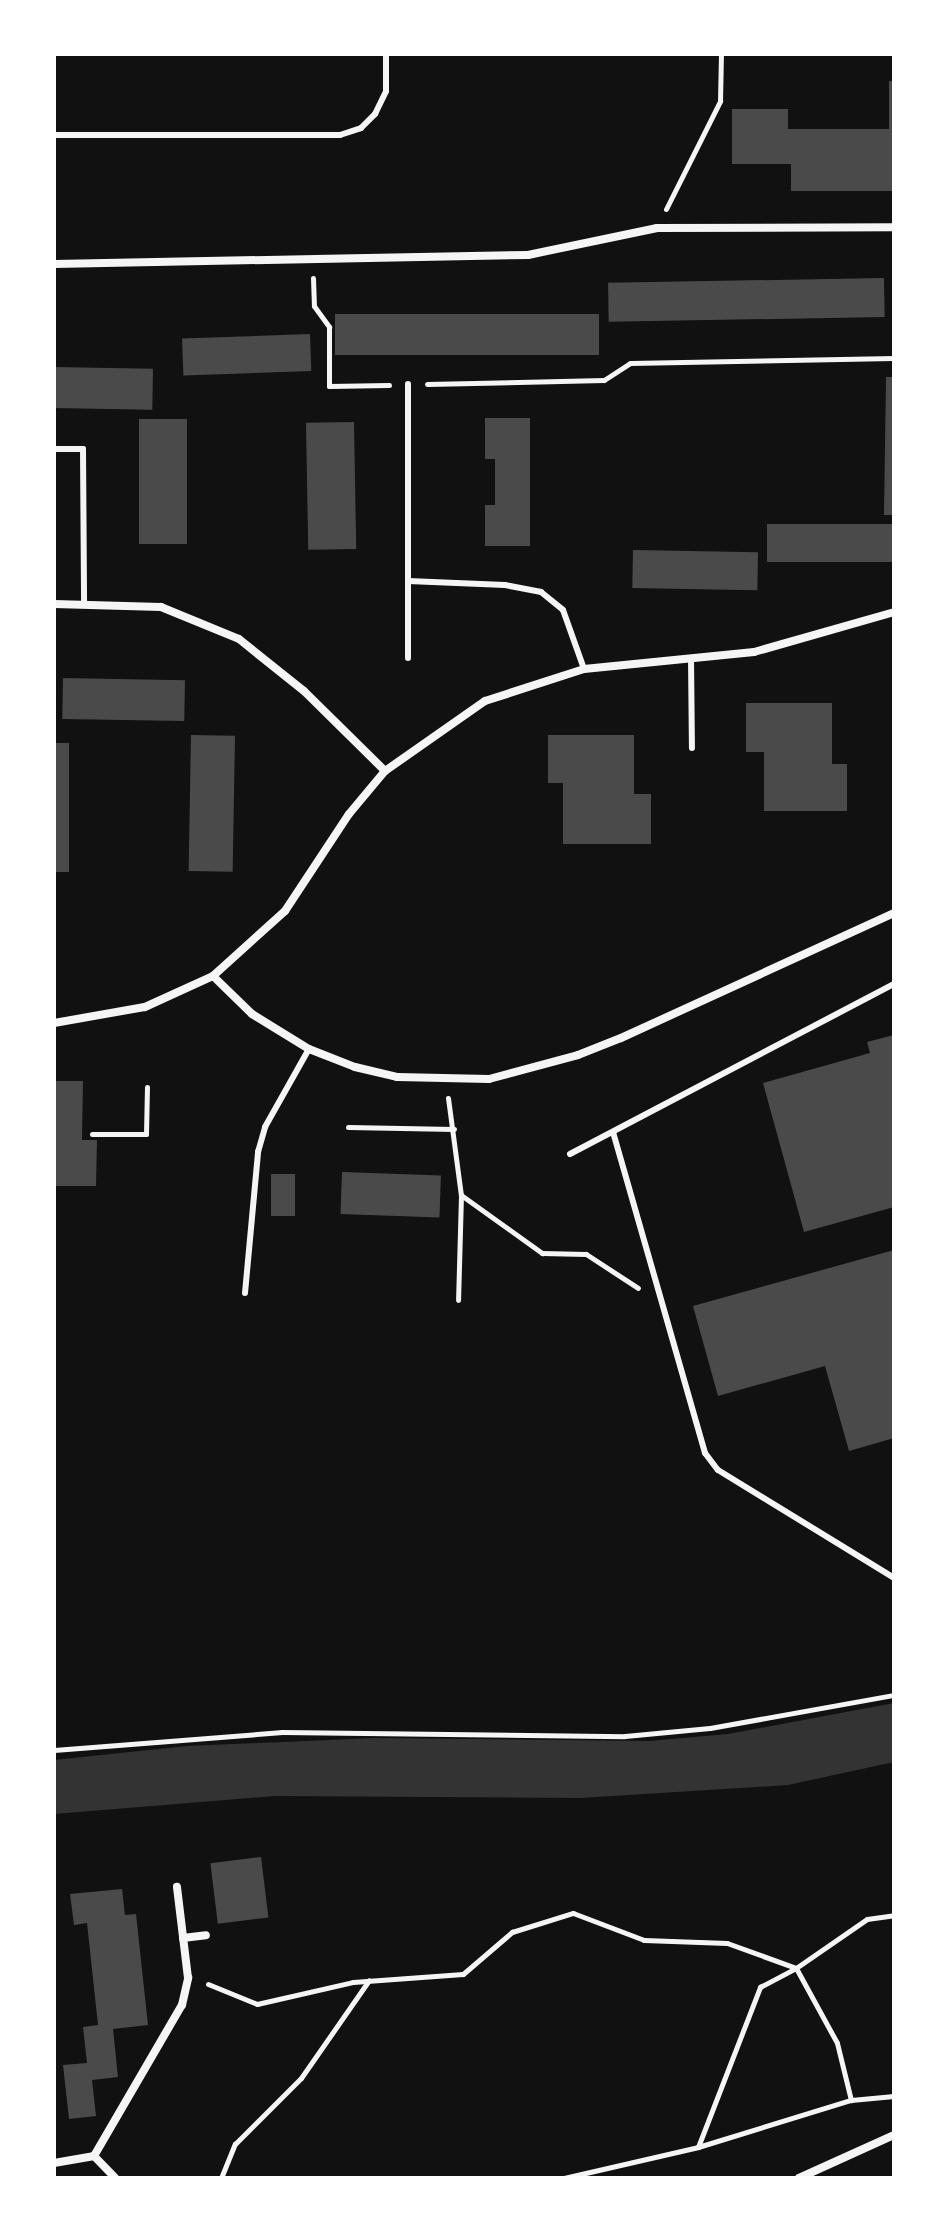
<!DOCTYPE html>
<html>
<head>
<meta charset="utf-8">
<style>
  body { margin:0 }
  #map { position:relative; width:948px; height:2232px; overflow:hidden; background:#111; font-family:Literata,serif }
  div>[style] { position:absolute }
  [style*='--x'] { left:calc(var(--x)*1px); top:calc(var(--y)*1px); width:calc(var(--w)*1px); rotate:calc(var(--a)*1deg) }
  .water>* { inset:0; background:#333 }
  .building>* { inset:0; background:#4a4a4a; transform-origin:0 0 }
  .path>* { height:5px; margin:-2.5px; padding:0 2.5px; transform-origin:2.5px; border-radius:2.5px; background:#f5f5f5 }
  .service>* { height:6px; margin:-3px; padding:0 3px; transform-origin:3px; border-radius:3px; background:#f5f5f5 }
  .minor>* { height:8px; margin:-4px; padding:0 4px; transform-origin:4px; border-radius:4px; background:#f5f5f5 }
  span { translate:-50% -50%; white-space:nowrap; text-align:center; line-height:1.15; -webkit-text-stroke:7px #fff; paint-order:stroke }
  .frame { position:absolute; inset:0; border:56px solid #fff; pointer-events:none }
</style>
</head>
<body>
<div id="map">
  <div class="water">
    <i style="clip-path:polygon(894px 1703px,894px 1762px,788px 1785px,580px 1798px,275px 1796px,54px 1814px,54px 1760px,187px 1746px,374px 1738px,649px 1741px,728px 1734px)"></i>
  </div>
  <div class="building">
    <i style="clip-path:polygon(889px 81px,894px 81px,894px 191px,791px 191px,791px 164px,732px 164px,732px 109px,788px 109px,788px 129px,889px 129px)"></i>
    <i style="left:884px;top:278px;width:39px;height:276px;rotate:89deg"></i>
    <i style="left:599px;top:314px;width:41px;height:264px;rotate:90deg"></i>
    <i style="left:310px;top:334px;width:37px;height:128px;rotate:88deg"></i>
    <i style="left:54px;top:367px;width:99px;height:41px;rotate:1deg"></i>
    <i style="clip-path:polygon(886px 377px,894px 377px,894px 515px,884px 515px)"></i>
    <i style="clip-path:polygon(485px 418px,530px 418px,530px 546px,485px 546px,485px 505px,495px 505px,495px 459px,485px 459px)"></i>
    <i style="left:139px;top:419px;width:48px;height:125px"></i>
    <i style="left:354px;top:422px;width:127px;height:48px;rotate:89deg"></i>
    <i style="left:767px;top:524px;width:127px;height:38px"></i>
    <i style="left:633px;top:550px;width:125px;height:38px;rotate:1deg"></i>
    <i style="left:63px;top:678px;width:122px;height:41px;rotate:1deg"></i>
    <i style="clip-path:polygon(746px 703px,832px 703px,832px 764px,847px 764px,847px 811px,764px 811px,764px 752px,746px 752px)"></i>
    <i style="left:191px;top:735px;width:44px;height:136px;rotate:1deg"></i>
    <i style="clip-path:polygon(548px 735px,634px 735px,634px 794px,651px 794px,651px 844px,563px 844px,563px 783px,548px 783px)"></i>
    <i style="left:54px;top:743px;width:15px;height:129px"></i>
    <i style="clip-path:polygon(894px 1035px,894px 1207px,804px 1232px,763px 1083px,870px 1053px,867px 1042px)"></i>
    <i style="clip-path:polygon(54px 1081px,83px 1081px,82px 1140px,97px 1140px,96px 1186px,54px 1186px)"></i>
    <i style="left:342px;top:1172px;width:99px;height:42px;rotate:2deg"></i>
    <i style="left:271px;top:1174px;width:24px;height:42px"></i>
    <i style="clip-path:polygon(894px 1250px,894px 1438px,849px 1451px,825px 1366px,718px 1396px,693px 1306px)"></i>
    <i style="left:261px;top:1857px;width:61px;height:51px;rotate:83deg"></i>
    <i style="clip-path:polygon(122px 1889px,125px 1915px,136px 1914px,148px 2025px,113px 2029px,118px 2077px,92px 2080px,96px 2116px,69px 2119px,63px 2065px,87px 2063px,83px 2027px,98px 2025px,87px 1923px,74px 1925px,70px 1894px)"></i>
  </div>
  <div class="path">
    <i style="--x:666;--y:209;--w:121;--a:-63.4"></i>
    <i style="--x:720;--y:101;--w:47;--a:-88.8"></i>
    <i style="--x:313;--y:278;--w:28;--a:88"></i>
    <i style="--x:314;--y:306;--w:26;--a:54"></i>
    <i style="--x:329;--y:327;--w:59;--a:90"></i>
    <i style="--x:329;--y:386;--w:60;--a:-1"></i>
    <i style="--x:427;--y:384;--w:177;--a:-1.3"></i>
    <i style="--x:604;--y:380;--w:31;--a:-33"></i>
    <i style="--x:630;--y:363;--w:264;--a:-1.1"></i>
    <i style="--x:448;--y:1098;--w:98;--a:82.4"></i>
    <i style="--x:461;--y:1195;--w:105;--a:91.6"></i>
    <i style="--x:348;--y:1127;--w:106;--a:1.1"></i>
    <i style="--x:92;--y:1134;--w:54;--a:0"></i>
    <i style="--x:146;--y:1134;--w:47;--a:-88.8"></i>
    <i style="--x:461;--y:1195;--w:100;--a:35.6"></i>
    <i style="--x:542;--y:1253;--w:44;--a:1.3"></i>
    <i style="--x:586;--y:1254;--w:62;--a:33.2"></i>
    <i style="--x:54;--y:1750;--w:229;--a:-4.5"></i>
    <i style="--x:282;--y:1732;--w:343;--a:0.7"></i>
    <i style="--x:625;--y:1736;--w:85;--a:-5.4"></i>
    <i style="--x:710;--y:1728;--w:187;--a:-10.2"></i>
    <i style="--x:208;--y:1984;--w:53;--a:22.2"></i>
    <i style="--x:257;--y:2004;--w:98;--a:-12.9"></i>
    <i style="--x:353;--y:1982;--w:110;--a:-4.2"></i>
    <i style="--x:463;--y:1974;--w:65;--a:-40.6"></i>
    <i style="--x:512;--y:1932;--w:64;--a:-17.3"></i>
    <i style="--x:573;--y:1913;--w:76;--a:20.8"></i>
    <i style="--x:644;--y:1940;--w:83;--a:2.1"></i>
    <i style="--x:727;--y:1943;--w:73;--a:19.9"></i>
    <i style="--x:796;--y:1968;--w:86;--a:-34.6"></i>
    <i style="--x:867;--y:1919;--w:27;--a:-8"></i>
    <i style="--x:698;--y:2147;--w:172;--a:-68.8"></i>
    <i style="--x:760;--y:1987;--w:41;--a:-27.8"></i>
    <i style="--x:796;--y:1968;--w:85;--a:61.3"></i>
    <i style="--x:837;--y:2043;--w:59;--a:76.2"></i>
    <i style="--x:221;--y:2178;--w:37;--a:-68"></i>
    <i style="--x:235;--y:2144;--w:93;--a:-45"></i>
    <i style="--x:301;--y:2078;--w:119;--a:-55.2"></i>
    <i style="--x:564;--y:2178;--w:138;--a:-13"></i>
    <i style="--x:698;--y:2147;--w:160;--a:-17.1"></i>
    <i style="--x:851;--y:2100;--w:43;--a:-5.3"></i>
  </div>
  <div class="service">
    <i style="--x:54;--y:135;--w:286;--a:0"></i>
    <i style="--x:340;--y:135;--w:22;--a:-18"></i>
    <i style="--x:361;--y:128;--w:20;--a:-45"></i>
    <i style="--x:375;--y:114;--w:25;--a:-64"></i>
    <i style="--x:386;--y:91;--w:37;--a:-90"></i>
    <i style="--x:408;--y:384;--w:197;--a:90"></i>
    <i style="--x:408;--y:581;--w:97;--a:2.4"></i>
    <i style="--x:505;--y:585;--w:37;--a:11"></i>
    <i style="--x:541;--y:592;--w:28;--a:39"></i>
    <i style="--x:563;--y:610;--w:63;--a:70.4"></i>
    <i style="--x:54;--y:449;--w:29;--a:0"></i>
    <i style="--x:83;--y:449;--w:155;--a:89.6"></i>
    <i style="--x:408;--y:658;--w:77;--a:-90"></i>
    <i style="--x:691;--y:658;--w:90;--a:89.4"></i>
    <i style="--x:613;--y:1132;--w:334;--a:74"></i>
    <i style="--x:705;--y:1453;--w:21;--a:53"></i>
    <i style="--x:718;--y:1470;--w:206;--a:31.5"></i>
    <i style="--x:570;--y:1154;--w:366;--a:-27.7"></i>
    <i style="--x:245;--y:1293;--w:142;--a:-84.7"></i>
    <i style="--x:258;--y:1152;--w:26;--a:-74"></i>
    <i style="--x:265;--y:1127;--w:90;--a:-60.6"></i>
  </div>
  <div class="minor">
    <i style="--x:54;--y:264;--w:474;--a:-1.1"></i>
    <i style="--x:528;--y:255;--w:132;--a:-11.8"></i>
    <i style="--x:657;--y:228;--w:237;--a:-0.2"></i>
    <i style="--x:54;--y:604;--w:107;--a:1.6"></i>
    <i style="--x:161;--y:607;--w:84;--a:22.3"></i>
    <i style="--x:239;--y:639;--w:83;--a:38.7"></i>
    <i style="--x:304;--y:691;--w:114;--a:44.6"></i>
    <i style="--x:213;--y:976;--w:54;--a:44.3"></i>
    <i style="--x:252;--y:1014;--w:67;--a:31.6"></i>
    <i style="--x:309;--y:1049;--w:49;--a:21.4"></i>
    <i style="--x:355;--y:1067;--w:43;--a:13.4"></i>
    <i style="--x:397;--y:1077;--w:92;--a:1.2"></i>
    <i style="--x:489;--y:1079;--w:92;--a:-15.1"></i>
    <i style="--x:578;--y:1055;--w:46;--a:-21.6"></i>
    <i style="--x:621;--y:1038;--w:300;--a:-24.6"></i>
    <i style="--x:54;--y:1023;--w:92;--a:-10"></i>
    <i style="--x:145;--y:1007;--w:75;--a:-24.5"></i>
    <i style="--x:213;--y:976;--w:97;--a:-42.1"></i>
    <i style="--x:285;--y:911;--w:116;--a:-56.6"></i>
    <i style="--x:349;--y:814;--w:56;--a:-50.1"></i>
    <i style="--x:385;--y:771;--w:122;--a:-35"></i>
    <i style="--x:485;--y:701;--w:104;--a:-17.9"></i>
    <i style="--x:584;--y:669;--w:171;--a:-5.7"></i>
    <i style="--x:754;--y:652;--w:146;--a:-15.9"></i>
    <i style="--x:183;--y:1938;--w:23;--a:-7"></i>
    <i style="--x:94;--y:2156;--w:175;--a:-59.8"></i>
    <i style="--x:182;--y:2005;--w:28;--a:-77"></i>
    <i style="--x:188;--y:1978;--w:92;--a:-96.9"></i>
    <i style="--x:94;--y:2156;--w:30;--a:46"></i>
    <i style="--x:54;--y:2163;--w:41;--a:-9.9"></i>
    <i style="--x:799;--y:2178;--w:104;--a:-24.4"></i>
  </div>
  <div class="frame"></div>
</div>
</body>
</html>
